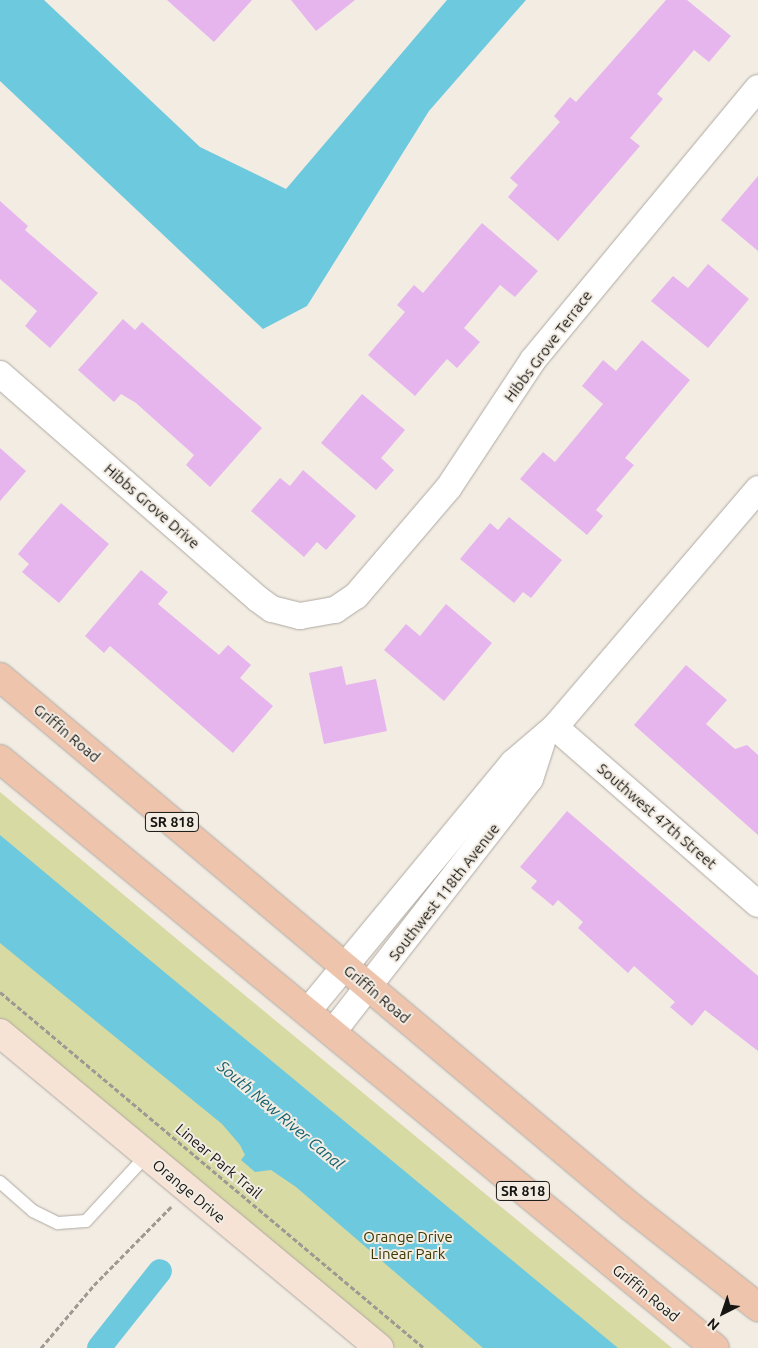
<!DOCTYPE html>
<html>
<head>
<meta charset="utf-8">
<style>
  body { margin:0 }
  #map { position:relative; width:758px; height:1348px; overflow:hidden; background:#f2ece3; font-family:Ubuntu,sans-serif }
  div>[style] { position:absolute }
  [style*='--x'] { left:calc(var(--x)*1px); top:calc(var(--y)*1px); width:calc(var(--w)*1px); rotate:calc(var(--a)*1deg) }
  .green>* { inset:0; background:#d8daa3 }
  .water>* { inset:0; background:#6dc9de }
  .canal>* { height:24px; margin:-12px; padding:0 12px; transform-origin:12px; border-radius:12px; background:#6dc9de }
  .building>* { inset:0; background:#e6b5ed }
  .path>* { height:3px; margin-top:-1.5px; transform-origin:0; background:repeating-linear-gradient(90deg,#9e9993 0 5px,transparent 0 7.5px) }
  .roads { filter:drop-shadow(0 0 1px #afa9a1) drop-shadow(0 0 1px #afa9a1) }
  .lane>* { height:12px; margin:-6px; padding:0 6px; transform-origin:6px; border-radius:6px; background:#fff }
  .street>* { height:26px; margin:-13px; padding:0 13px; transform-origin:13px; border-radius:13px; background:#fff }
  .secondary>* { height:28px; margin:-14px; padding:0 14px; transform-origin:14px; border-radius:14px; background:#f7e2d6 }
  .primary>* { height:28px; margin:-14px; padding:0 14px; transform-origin:14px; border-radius:14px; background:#eec4ad }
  span { translate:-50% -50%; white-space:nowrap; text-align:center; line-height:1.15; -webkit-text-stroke:4px #f2ece3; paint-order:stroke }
  .shield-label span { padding:1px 4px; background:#f2ece3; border:1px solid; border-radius:4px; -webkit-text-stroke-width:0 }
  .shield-label { font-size:14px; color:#171512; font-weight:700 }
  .street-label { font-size:15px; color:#171512 }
  .park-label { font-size:15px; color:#383800 }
  .water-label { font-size:16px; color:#146170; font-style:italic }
  .north { position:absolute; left:698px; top:1288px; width:50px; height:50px; -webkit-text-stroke:4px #f2ece3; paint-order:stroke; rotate:221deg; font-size:14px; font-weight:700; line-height:20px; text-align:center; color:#171512 }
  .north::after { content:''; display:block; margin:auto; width:18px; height:22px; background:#171512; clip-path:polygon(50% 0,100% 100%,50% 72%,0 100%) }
</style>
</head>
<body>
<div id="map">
  <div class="green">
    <i style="clip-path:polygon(0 792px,190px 950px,672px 1348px,395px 1348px,0 1021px)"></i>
  </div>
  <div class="water">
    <i style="clip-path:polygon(0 0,44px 0,200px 147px,286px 189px,447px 0,526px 0,429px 111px,307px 306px,263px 329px,0 81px)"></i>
    <i style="clip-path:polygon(0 835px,145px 956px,618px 1348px,483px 1348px,296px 1187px,271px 1170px,255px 1172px,241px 1160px,245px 1155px,240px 1145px,222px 1124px,0 943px)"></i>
  </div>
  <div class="canal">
    <i style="--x:99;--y:1348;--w:98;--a:-51.6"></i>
  </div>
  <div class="building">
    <i style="clip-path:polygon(167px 0,252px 0,214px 42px)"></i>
    <i style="clip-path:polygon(291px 0,355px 0,316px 31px)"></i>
    <i style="clip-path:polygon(666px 0,687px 0,731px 36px,709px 62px,694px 50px,657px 94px,663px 99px,630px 138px,640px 146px,558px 241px,508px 197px,518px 185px,510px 178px,560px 122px,554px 116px,570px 97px,576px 102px)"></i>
    <i style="clip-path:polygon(758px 176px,758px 251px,721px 220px)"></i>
    <i style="clip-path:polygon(0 201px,28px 226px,25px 230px,98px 293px,50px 348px,25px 326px,37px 311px,0 279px)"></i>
    <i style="clip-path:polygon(482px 223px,538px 271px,515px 297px,500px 285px,464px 328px,480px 342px,457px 368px,447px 359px,415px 396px,368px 355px,405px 312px,397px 305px,414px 285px,423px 293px)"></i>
    <i style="clip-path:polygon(708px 264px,749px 299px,708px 348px,651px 301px,673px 276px,688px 288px)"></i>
    <i style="clip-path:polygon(123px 319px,135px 330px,142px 322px,262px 428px,210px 487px,186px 465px,194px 455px,136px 403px,121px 394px,114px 402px,78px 370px)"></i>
    <i style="clip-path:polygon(642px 340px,690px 380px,625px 458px,634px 465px,596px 510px,603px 516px,587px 535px,520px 479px,543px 452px,555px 462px,603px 404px,582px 386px,603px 360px,616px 371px)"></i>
    <i style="clip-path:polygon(362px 394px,405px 430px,381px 458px,394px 470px,376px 490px,321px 443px)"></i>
    <i style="clip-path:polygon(0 448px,26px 471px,0 501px)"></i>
    <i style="clip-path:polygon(303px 470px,356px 516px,326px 550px,317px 542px,304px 557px,251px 511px,280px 478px,290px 486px)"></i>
    <i style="clip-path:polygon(61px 503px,109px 544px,59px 603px,22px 572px,29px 564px,18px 554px)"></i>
    <i style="clip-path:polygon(509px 517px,562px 560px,531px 598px,523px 592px,514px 603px,460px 559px,490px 523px,498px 530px)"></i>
    <i style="clip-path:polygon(141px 570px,168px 592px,158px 604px,219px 655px,228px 645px,251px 665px,240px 678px,273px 706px,233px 753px,110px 646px,104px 653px,85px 636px)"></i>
    <i style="clip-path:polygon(446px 604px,492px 643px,444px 701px,384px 650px,406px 624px,420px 636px)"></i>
    <i style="clip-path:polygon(686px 665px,727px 700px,706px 724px,735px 749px,747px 745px,758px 755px,758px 835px,634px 725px)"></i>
    <i style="clip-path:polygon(342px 666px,346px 685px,376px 679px,387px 731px,324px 744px,309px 673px)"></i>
    <i style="clip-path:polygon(567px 811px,758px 976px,758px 1051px,705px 1010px,692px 1026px,670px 1007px,675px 1002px,634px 966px,628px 973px,578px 928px,583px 922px,558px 900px,553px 906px,531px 888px,537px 881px,520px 867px)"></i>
  </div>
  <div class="path">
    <i style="--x:0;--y:992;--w:554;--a:40.02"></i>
    <i style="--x:41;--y:1348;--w:82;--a:-49.9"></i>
    <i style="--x:94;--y:1285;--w:110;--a:-45.4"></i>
  </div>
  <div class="roads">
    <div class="lane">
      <i style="--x:0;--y:1182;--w:44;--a:41.3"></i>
      <i style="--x:33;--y:1211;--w:28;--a:26"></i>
      <i style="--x:58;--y:1223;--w:28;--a:-4"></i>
      <i style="--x:86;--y:1221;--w:90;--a:-47.3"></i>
    </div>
    <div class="street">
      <i style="--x:0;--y:374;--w:342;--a:41.1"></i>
      <i style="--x:258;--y:599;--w:17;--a:36"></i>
      <i style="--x:272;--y:609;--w:29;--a:14"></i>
      <i style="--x:300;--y:616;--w:36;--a:-10"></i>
      <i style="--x:335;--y:610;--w:25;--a:-34"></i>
      <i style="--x:356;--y:596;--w:143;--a:-49.5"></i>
      <i style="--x:449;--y:487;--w:152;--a:-56.5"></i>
      <i style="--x:533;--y:360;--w:353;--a:-50.4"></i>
      <i style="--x:555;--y:727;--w:269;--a:41.1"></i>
      <i style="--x:307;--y:1012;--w:323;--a:-50.4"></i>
      <i style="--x:513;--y:763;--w:55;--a:-40.6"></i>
      <i style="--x:555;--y:727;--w:313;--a:-49.5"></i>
      <i style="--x:332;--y:1033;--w:322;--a:-52.1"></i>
      <i style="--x:530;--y:779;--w:38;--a:-72"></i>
    </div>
    <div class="secondary">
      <i style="--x:0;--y:1033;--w:493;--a:39.7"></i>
    </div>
    <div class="primary">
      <i style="--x:0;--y:677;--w:824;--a:40.03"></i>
      <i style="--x:631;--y:1207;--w:162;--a:38.2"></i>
      <i style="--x:0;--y:759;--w:926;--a:39.48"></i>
    </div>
  </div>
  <div class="shield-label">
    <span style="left:172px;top:822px">SR 818</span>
    <span style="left:523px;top:1191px">SR 818</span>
  </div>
  <div class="street-label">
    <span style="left:548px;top:346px;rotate:-53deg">Hibbs Grove Terrace</span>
    <span style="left:152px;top:506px;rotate:41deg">Hibbs Grove Drive</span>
    <span style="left:67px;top:733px;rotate:40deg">Griffin Road</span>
    <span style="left:657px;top:816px;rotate:41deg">Southwest 47th Street</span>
    <span style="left:444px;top:892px;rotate:-52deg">Southwest 118th Avenue</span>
    <span style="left:377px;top:994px;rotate:40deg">Griffin Road</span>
    <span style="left:219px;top:1161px;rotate:40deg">Linear Park Trail</span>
    <span style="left:189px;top:1191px;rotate:40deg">Orange Drive</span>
    <span style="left:646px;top:1293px;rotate:39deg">Griffin Road</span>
  </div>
  <div class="park-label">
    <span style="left:408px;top:1245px">Orange Drive<br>Linear Park</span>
  </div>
  <div class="water-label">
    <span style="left:281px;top:1115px;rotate:40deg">South New River Canal</span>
  </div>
  <div class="north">N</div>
</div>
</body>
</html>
